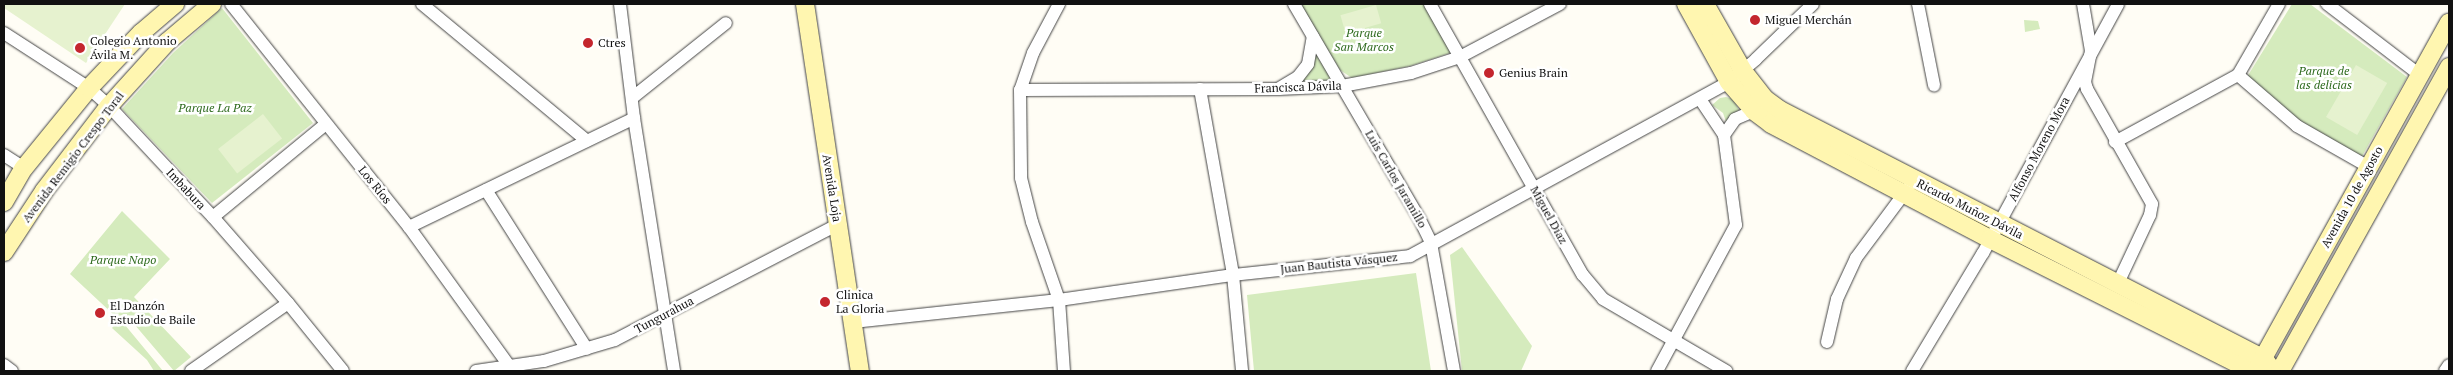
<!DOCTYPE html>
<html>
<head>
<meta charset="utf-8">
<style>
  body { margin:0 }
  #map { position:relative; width:2453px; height:375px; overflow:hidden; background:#fffdf5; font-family:"PT Serif",serif }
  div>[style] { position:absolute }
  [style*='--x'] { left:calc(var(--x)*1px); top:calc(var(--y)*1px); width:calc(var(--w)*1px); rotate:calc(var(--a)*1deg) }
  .green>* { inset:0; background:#d5ebbd }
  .pitch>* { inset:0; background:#e6f2cf; transform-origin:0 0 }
  .roads { filter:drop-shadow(0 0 1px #444) drop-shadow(0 0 1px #444) }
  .street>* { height:12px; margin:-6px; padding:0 6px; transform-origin:6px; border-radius:6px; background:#fff }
  .secondary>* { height:18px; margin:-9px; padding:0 9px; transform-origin:9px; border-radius:9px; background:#fff6b0 }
  .dots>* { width:14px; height:14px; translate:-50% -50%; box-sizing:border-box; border:2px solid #fff; border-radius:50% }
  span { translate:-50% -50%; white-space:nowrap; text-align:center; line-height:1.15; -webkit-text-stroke:5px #fff; paint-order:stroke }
  .poi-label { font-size:12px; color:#111 }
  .left { translate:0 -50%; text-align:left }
  .park-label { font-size:12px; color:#2f6b1f; font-style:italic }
  .street-label { font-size:12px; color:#111 }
  .frame { position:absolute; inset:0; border:5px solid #111; pointer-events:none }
</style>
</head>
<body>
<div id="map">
  <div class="green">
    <i style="clip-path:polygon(1300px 4px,1426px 4px,1453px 52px,1410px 66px,1352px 78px,1340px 70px)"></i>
    <i style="clip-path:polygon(2292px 4px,2310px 4px,2407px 77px,2361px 158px,2300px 124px,2247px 77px)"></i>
    <i style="clip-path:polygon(222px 8px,313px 123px,212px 203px,122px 109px,173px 53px)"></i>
    <i style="clip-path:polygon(2024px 20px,2038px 21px,2040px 29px,2025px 32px)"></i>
    <i style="clip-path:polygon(1315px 45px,1336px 83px,1292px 85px)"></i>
    <i style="clip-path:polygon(1726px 97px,1733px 99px,1739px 110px,1726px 122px,1723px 113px,1712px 105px,1720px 98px)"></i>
    <i style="clip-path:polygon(122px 211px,170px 259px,134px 297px,191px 357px,174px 371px,129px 318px,115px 316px,70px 274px)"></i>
    <i style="clip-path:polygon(1462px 247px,1532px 346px,1521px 371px,1462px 371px,1450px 255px)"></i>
    <i style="clip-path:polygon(1416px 273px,1431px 371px,1254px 371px,1247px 295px)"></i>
    <i style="clip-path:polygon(117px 322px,125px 325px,163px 371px,154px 371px,147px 360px,112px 328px)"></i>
  </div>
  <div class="pitch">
    <i style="clip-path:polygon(4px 4px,125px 4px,86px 63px,4px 8px)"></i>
    <i style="left:1376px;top:5px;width:19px;height:37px;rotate:74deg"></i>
    <i style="left:2356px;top:65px;width:36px;height:60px;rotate:30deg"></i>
    <i style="left:263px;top:114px;width:31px;height:57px;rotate:52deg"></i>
  </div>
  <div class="roads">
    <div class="street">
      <i style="--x:231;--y:4;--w:285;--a:51.4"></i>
      <i style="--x:409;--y:227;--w:173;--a:54.2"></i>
      <i style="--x:510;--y:367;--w:4;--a:90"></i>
      <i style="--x:422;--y:4;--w:214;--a:39.7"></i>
      <i style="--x:620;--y:4;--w:115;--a:83"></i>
      <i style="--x:634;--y:118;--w:256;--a:81"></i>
      <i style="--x:1059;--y:4;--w:55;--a:118"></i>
      <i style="--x:1033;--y:53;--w:39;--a:109"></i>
      <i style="--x:1020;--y:90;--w:88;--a:89.3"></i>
      <i style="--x:1021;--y:178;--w:45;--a:76"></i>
      <i style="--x:1032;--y:222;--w:83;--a:70.9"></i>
      <i style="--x:1059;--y:300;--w:71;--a:86"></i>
      <i style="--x:1294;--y:4;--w:250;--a:59.7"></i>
      <i style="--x:1420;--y:220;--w:25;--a:64"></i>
      <i style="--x:1431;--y:243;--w:130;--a:79.8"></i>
      <i style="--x:1430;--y:4;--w:311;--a:60.6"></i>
      <i style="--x:1583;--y:275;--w:31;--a:50"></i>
      <i style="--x:1603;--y:299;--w:143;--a:30.3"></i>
      <i style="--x:1918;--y:4;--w:83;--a:78.8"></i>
      <i style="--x:2083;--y:4;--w:48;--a:80.3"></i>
      <i style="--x:2091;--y:51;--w:32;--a:101"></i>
      <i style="--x:2085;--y:82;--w:7;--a:74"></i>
      <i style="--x:2087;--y:89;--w:132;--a:60.5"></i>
      <i style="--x:2152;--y:204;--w:11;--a:100"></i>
      <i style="--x:2150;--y:215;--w:75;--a:115.2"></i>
      <i style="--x:2327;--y:4;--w:117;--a:37.4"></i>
      <i style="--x:4;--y:33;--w:101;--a:32.9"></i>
      <i style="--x:89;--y:88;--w:27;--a:42"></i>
      <i style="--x:109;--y:106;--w:152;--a:46.9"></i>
      <i style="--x:213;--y:217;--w:114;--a:48.9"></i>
      <i style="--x:288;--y:303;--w:87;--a:51"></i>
      <i style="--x:2238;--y:75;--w:78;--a:40.8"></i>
      <i style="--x:2297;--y:126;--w:83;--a:29.7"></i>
      <i style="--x:1200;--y:89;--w:189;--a:79.9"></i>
      <i style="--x:1233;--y:275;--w:96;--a:84.6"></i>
      <i style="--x:1278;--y:89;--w:23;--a:-31"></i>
      <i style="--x:1298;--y:77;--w:16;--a:-52"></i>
      <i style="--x:1308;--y:64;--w:28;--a:-80"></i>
      <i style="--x:1020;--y:90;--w:258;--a:-0.2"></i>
      <i style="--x:1278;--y:89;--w:64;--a:-2.7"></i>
      <i style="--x:1342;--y:86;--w:70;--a:-10.7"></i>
      <i style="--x:1411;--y:73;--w:52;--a:-18.1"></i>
      <i style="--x:1460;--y:57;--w:113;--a:-27.9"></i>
      <i style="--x:632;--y:98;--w:120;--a:-38.6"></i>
      <i style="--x:1724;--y:135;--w:19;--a:-55"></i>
      <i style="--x:1735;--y:119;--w:21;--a:-23"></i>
      <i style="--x:2115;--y:142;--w:140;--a:-28.6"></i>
      <i style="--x:2238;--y:75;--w:82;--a:-60"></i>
      <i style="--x:4;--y:155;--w:24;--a:33"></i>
      <i style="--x:486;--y:190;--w:188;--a:57.6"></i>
      <i style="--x:213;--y:217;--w:146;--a:-39.5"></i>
      <i style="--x:409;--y:227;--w:250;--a:-25.8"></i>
      <i style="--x:853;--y:322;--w:207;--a:-6.1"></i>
      <i style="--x:1059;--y:300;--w:176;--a:-8.2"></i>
      <i style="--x:1233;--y:275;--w:178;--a:-6.1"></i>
      <i style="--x:1410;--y:256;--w:363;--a:-28.6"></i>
      <i style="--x:1729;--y:82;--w:35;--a:-40"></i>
      <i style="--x:1756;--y:59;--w:79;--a:-44"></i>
      <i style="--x:1827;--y:342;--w:44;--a:-76.9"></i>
      <i style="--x:1837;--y:299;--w:45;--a:-65.1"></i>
      <i style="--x:1856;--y:258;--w:89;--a:-53.3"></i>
      <i style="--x:4;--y:365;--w:10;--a:37"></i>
      <i style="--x:191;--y:371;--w:118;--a:-35"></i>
      <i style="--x:476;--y:371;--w:69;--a:-8.4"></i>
      <i style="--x:544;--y:361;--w:74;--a:-16.5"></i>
      <i style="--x:615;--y:340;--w:252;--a:-27.4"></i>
      <i style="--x:1657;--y:371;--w:166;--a:-61.6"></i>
      <i style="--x:1736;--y:225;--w:91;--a:-97.6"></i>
      <i style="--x:1724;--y:135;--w:43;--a:-123.7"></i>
      <i style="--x:1912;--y:371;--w:138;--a:-59"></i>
      <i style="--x:1983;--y:253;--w:283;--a:-61.5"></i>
      <i style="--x:2445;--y:371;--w:7;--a:-56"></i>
    </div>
    <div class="secondary">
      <i style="--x:805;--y:4;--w:371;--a:81.5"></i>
      <i style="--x:1686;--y:4;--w:89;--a:61.1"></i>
      <i style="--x:1729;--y:82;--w:38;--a:49"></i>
      <i style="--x:1754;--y:111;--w:21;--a:37"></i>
      <i style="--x:1771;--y:124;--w:247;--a:27.7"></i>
      <i style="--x:1990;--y:239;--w:293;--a:26.7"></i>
      <i style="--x:1705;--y:4;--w:77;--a:60.4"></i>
      <i style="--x:1743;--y:71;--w:36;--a:52"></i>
      <i style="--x:1765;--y:99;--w:19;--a:36"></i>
      <i style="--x:1780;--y:110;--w:544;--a:27.22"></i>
      <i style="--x:2264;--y:359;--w:15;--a:53"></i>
      <i style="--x:4;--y:202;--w:39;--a:-60"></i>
      <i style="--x:24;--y:168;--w:103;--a:-50.9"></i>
      <i style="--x:89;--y:88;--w:76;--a:-46.6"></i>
      <i style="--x:141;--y:33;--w:45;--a:-40.5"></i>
      <i style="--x:4;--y:252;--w:73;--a:-56.7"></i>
      <i style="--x:44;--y:191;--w:107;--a:-52.6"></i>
      <i style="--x:109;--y:106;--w:86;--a:-47.8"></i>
      <i style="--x:167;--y:42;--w:59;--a:-40.2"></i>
      <i style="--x:2257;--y:369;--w:396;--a:-61"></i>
      <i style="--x:2280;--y:371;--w:348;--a:-60.9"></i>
    </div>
  </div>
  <div class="dots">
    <i style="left:1755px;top:20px;background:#c4262e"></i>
    <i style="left:588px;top:43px;background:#c4262e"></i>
    <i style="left:80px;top:48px;background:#c4262e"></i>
    <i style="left:1489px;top:73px;background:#c4262e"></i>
    <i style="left:825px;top:302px;background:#c4262e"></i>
    <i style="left:100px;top:313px;background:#c4262e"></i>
  </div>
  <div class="poi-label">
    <span class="left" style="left:1765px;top:20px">Miguel Merchán</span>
    <span class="left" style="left:90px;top:48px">Colegio Antonio<br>Ávila M.</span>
    <span class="left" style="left:598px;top:43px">Ctres</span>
    <span class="left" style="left:1499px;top:73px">Genius Brain</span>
    <span class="left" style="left:836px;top:302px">Clinica<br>La Gloria</span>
    <span class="left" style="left:110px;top:313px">El Danzón<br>Estudio de Baile</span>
  </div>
  <div class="park-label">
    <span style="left:1364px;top:40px">Parque<br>San Marcos</span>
    <span style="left:2324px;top:78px">Parque de<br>las delicias</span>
    <span style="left:215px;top:108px">Parque La Paz</span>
    <span style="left:123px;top:260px">Parque Napo</span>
  </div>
  <div class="street-label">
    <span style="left:1298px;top:87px;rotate:-2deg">Francisca Dávila</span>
    <span style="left:2039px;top:149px;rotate:-62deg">Alfonso Moreno Mora</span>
    <span style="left:73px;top:157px;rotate:-53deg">Avenida Remigio Crespo Toral</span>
    <span style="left:1396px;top:179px;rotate:60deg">Luis Carlos Jaramillo</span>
    <span style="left:375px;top:185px;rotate:51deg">Los Ríos</span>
    <span style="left:832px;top:188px;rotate:81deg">Avenida Loja</span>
    <span style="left:186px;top:189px;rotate:47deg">Imbabura</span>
    <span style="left:2352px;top:197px;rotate:-61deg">Avenida 10 de Agosto</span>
    <span style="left:1970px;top:209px;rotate:27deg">Ricardo Muñoz Dávila</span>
    <span style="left:1549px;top:215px;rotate:61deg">Miguel Diaz</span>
    <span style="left:1339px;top:263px;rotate:-6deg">Juan Bautista Vásquez</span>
    <span style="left:664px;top:315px;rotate:-28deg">Tungurahua</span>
  </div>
  <div class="frame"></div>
</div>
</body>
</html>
